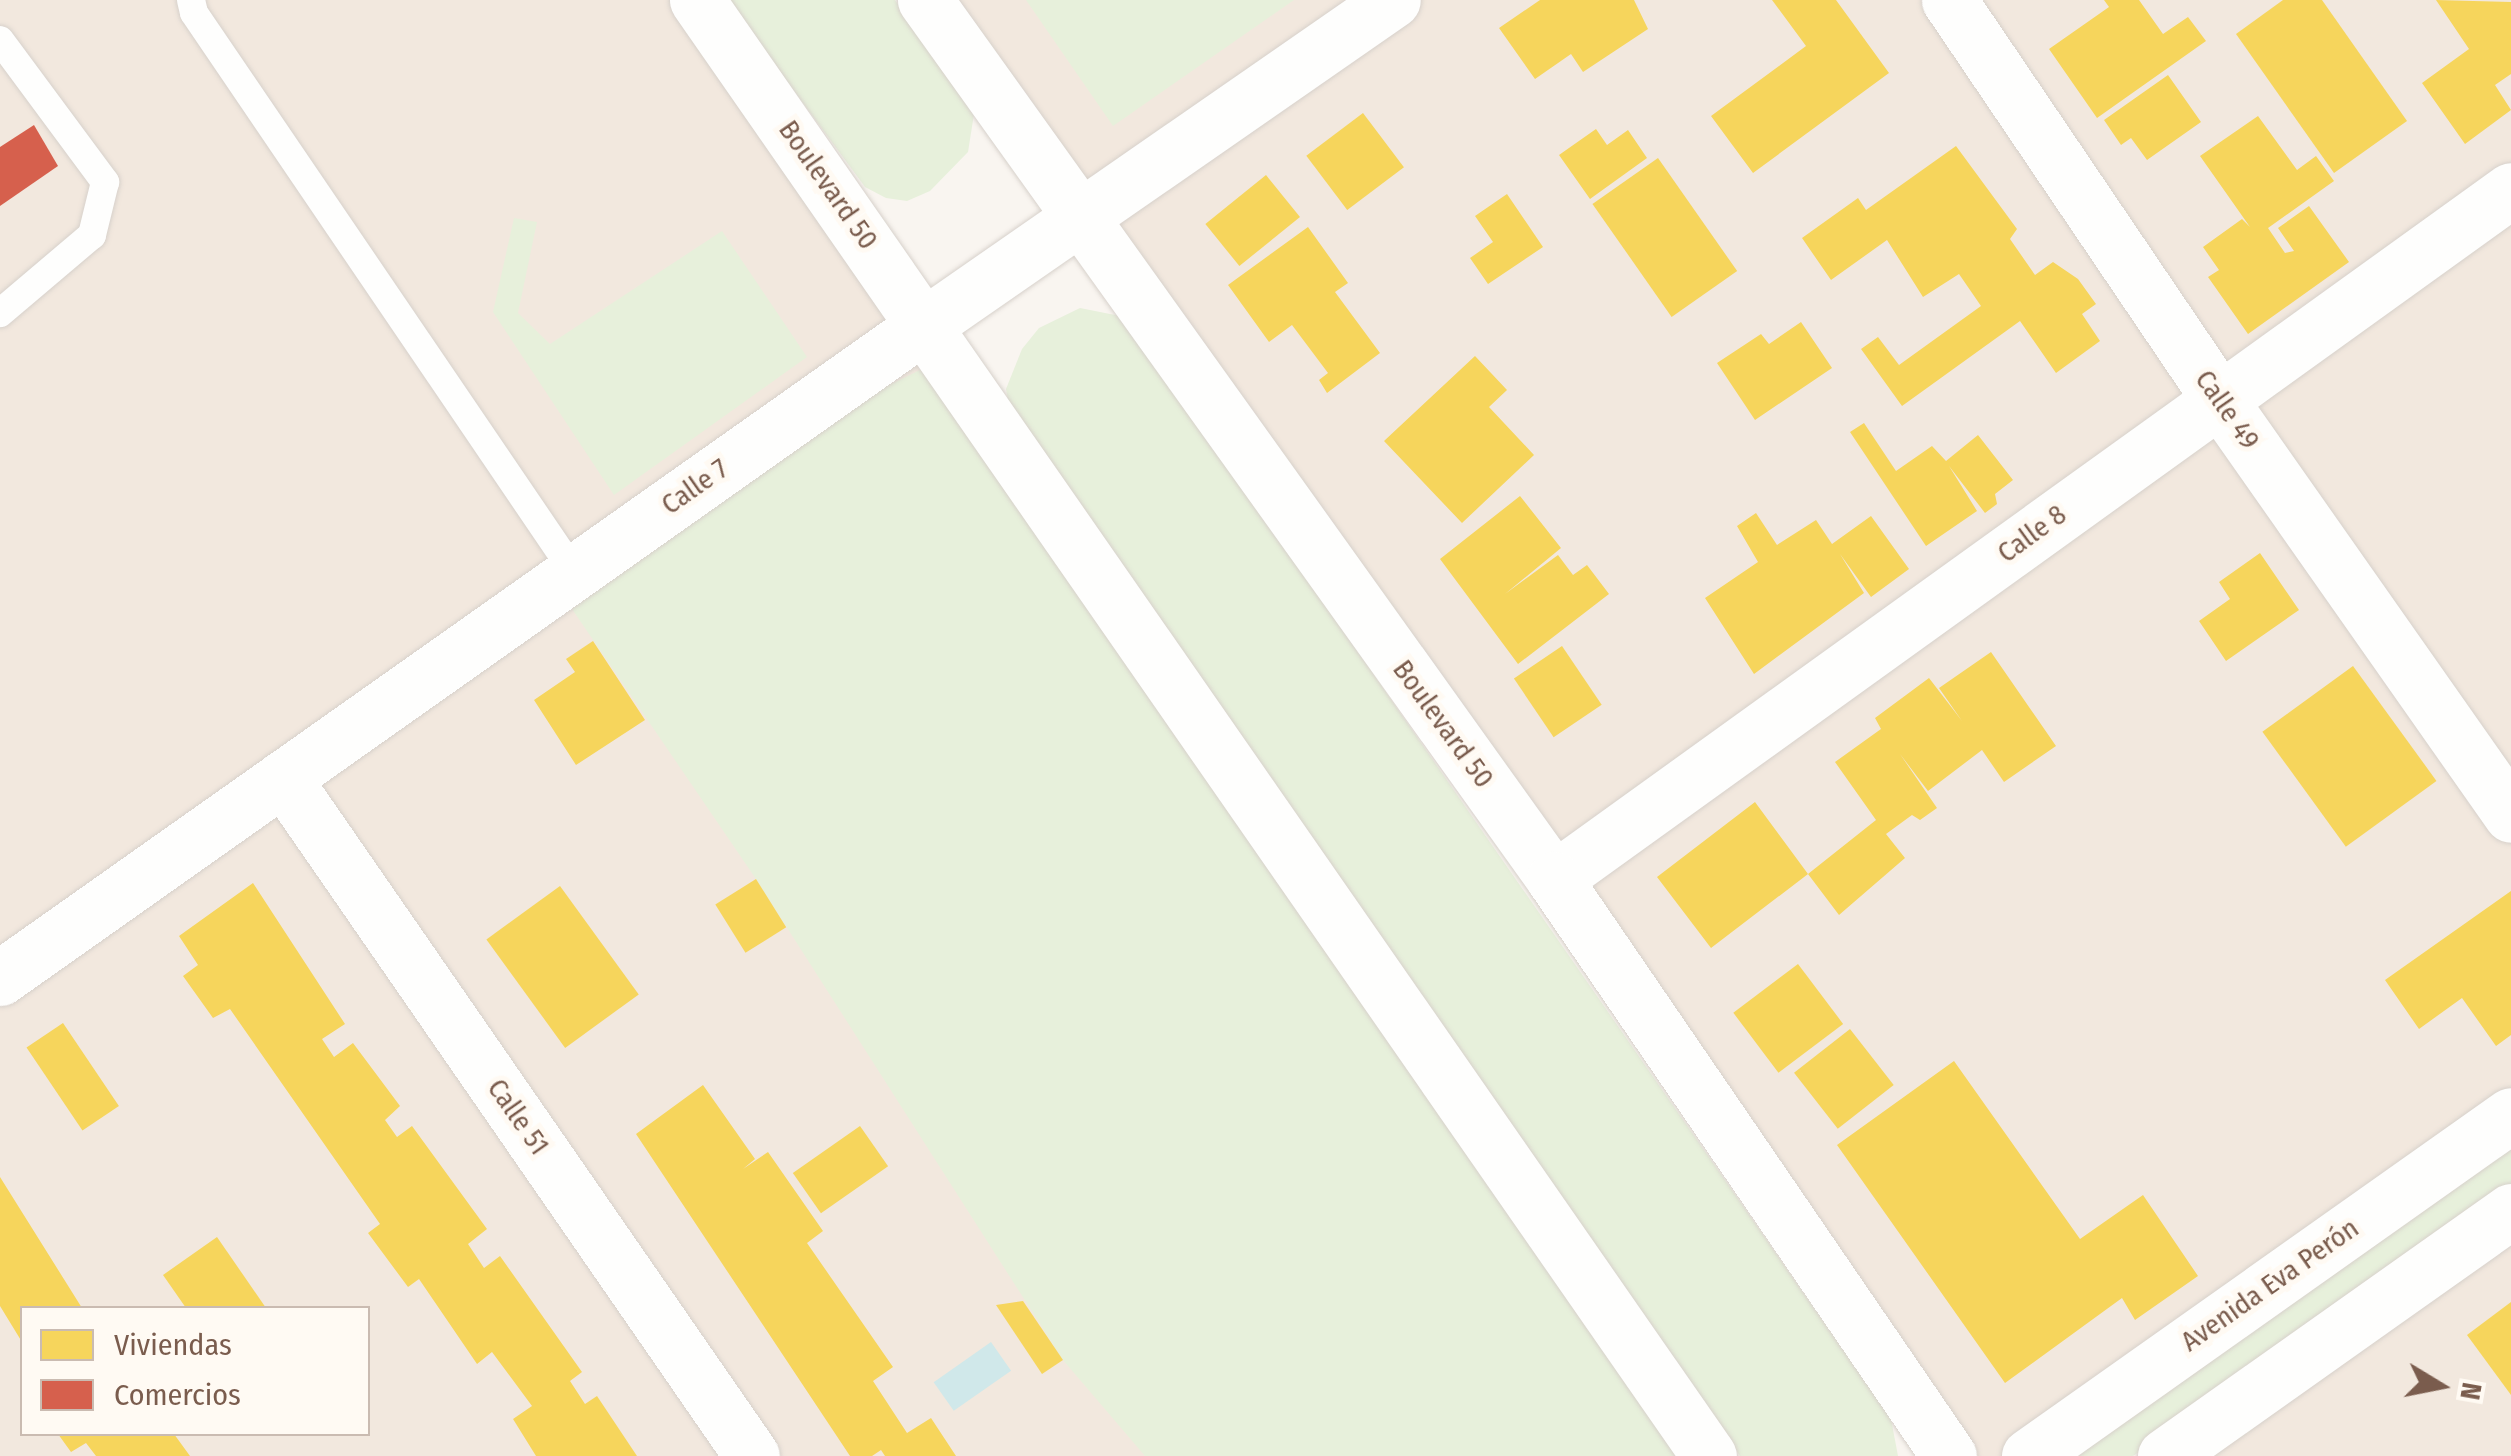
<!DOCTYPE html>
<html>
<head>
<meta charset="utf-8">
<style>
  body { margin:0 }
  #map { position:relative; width:2511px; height:1456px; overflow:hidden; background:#f9f5f0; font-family:"Fira Sans Condensed",sans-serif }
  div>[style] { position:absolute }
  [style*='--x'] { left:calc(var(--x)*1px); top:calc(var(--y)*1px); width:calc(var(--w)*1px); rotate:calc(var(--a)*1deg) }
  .residential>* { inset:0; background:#f2e8de }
  .green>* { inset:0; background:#e7f0db }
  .water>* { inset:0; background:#d0e8ea; transform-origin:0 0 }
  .homes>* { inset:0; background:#f6d55c; transform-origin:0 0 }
  .shops>* { inset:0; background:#d6604d }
  .roads { filter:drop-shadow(0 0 2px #d7d1cb) drop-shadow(0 0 2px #d7d1cb) }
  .lane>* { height:28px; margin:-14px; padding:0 14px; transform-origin:14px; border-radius:14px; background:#fefefd }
  .street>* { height:55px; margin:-27.5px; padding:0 27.5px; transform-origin:27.5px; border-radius:27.5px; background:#fefefd }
  .secondary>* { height:55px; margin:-27.5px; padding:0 27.5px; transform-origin:27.5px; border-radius:27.5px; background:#fefefd }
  span { translate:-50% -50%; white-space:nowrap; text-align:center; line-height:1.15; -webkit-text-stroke:10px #fffaf3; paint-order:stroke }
  .street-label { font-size:28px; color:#7a5c4d }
  .legend { position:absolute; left:20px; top:1306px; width:350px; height:130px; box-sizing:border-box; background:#fffaf3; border:2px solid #cabbb1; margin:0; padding:12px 18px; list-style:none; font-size:30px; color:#7a5c4d }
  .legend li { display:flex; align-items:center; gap:20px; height:50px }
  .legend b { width:50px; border:2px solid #cabbb1 }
  .north { position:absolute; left:2391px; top:1336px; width:100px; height:100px; -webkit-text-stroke:8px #fffaf3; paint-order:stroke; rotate:100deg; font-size:28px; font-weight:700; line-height:40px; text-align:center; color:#7a5c4d }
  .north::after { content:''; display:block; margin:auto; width:35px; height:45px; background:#7a5c4d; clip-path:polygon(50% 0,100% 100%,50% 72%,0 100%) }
</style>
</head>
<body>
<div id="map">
  <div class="residential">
    <i style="clip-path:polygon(evenodd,0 0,697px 0,1707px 1456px,0 1456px,0 0,22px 1308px,368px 1308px,368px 1434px,22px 1434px,22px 1308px)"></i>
    <i style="clip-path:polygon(925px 0,2511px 0,2511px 1116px,2030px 1456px,1949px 1456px)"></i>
    <i style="clip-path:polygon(2511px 1211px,2511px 1456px,2165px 1456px)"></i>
  </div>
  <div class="green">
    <i style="clip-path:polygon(727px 0,895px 0,974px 114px,968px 152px,930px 191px,907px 201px,886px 198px,865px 187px)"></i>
    <i style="clip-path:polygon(1026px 0,1294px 0,1113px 126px)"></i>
    <i style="clip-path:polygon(514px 218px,537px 222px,518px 313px,550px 344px,722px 231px,807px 357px,614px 495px,493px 312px)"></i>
    <i style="clip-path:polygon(1080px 308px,1125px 317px,1891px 1419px,1898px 1456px,1740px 1456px,1009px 407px,1006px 389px,1022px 349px,1039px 328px)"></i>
    <i style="clip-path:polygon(920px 370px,944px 382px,1692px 1456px,1145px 1456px,1063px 1360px,756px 879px,572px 609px,883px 388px)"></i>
    <i style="clip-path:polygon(2511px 1149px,2511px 1190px,2133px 1456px,2078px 1456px,2081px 1443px)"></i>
  </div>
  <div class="water">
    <i style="left:991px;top:1342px;width:35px;height:70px;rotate:55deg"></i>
  </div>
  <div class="homes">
    <i style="clip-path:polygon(1540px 0,1634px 0,1648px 29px,1583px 72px,1571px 54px,1535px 79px,1499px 28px)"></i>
    <i style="clip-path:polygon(1772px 0,1836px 0,1889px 73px,1753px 173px,1711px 116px,1806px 46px)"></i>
    <i style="clip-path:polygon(2104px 0,2139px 0,2163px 34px,2188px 17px,2206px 41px,2097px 118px,2049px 49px,2109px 7px)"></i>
    <i style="clip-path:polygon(2283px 0,2322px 0,2407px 121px,2334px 173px,2236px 34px)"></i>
    <i style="clip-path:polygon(2436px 0,2511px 2px,2511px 74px,2495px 85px,2511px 110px,2465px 144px,2422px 83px,2469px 49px)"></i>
    <i style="clip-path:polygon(2168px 75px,2201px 122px,2147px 160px,2131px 138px,2121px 145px,2104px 120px)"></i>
    <i style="left:1363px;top:113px;width:68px;height:71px;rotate:53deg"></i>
    <i style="clip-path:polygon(2258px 116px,2297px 170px,2316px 156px,2334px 181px,2268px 228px,2285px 253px,2294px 251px,2278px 228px,2309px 206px,2349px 262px,2248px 334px,2208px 277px,2219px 270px,2203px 247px,2242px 219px,2250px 227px,2200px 156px)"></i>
    <i style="clip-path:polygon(1596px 129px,1607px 145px,1628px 130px,1647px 158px,1590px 199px,1559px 155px)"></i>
    <i style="clip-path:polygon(1956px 146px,2017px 229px,2010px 239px,2035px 275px,2053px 262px,2078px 279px,2096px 304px,2082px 314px,2100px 341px,2056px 373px,2020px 321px,1902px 406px,1861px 349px,1878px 337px,1899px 365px,1981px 306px,1959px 274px,1923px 297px,1887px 240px,1831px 280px,1802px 238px,1858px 198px,1866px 210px)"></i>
    <i style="left:1658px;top:158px;width:138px;height:80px;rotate:55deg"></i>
    <i style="left:1266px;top:175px;width:54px;height:78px;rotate:51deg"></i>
    <i style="clip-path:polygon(1507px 194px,1543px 247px,1488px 284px,1470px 258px,1493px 242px,1475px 216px)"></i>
    <i style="clip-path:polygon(1308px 227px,1348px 283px,1335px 292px,1380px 353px,1327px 393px,1319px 380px,1328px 373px,1292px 325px,1269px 342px,1228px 285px)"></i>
    <i style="clip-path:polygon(1801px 322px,1832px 368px,1755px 420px,1717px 363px,1761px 334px,1769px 344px)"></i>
    <i style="clip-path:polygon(1475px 356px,1507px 390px,1489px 407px,1534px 455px,1462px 523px,1384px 441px)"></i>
    <i style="clip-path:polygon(1864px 423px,1896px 471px,1932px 446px,1946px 461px,1978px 435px,2013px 480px,1995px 494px,1997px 504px,1985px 513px,1949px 466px,1977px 511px,1926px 546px,1850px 432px)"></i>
    <i style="clip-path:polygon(1520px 496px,1561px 548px,1505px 594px,1558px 555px,1573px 575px,1587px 565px,1609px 594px,1518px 664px,1440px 559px)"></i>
    <i style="clip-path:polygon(1756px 513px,1777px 545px,1816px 520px,1832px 544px,1871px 516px,1909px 569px,1871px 597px,1840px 554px,1864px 593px,1754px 674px,1705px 598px,1758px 562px,1737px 526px)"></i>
    <i style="clip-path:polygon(2260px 553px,2299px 610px,2226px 661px,2199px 621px,2230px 599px,2219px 582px)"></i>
    <i style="clip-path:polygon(593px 641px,645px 720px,576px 765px,534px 700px,575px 672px,566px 659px)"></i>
    <i style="left:1562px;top:646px;width:71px;height:58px;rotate:56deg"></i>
    <i style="clip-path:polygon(1991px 652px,2056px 746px,2004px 782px,1982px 750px,1928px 791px,1900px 754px,1937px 808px,1920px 820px,1912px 815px,1886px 834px,1905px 858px,1839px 915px,1808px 874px,1711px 948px,1657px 877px,1755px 802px,1808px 874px,1876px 820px,1835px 762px,1881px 729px,1875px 718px,1929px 678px,1962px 721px,1939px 688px)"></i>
    <i style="left:2353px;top:666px;width:142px;height:112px;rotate:54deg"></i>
    <i style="left:756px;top:879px;width:57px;height:48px;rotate:58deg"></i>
    <i style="clip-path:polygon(253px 883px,345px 1024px,322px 1039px,334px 1057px,353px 1043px,400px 1106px,385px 1120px,397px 1137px,412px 1126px,487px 1229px,468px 1244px,484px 1268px,500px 1256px,582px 1372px,570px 1381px,585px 1404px,597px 1396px,637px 1456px,536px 1456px,513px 1419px,532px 1406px,492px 1352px,477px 1364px,419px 1279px,408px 1287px,368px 1233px,380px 1224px,230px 1009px,213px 1018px,183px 976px,198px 965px,179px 936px)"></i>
    <i style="left:560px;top:886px;width:134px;height:91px;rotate:54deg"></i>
    <i style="clip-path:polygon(2511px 891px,2511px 1035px,2496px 1046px,2462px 998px,2419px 1029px,2385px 980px)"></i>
    <i style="left:1798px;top:964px;width:75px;height:81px;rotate:53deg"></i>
    <i style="left:63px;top:1023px;width:100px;height:44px;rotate:56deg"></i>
    <i style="left:1850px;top:1029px;width:71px;height:71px;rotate:52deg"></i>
    <i style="clip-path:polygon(1954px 1061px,2080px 1239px,2143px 1195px,2198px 1276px,2135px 1320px,2122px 1298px,2005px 1383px,1837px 1145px)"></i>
    <i style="clip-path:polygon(703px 1085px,755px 1159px,743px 1169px,768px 1152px,823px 1231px,807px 1243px,893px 1367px,873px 1381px,907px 1433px,931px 1418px,956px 1456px,885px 1456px,881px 1450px,872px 1456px,850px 1456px,636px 1134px)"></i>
    <i style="left:860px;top:1126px;width:49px;height:82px;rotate:55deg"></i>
    <i style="clip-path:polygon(0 1177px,82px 1308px,22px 1308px,22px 1342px,0 1306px)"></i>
    <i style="clip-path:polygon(217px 1237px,266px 1308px,186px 1308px,163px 1275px)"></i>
    <i style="clip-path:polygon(1023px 1301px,1063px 1360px,1042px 1374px,996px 1305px)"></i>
    <i style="clip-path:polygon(2511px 1302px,2511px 1395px,2467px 1335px)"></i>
    <i style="clip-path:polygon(58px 1434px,174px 1434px,190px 1456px,96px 1456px,86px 1443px,71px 1452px)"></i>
  </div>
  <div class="shops">
    <i style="clip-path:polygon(34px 125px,58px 166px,0 206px,0 147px)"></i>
  </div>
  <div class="roads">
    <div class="lane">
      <i style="--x:191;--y:0;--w:13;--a:77"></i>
      <i style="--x:194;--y:13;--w:676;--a:55.79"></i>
      <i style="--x:0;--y:40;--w:177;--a:53.5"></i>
      <i style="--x:105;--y:182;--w:55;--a:103.8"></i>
      <i style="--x:92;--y:235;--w:121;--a:139.7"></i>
    </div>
    <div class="street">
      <i style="--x:1949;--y:0;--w:482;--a:55.9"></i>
      <i style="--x:2219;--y:399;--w:508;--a:54.93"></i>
      <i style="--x:283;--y:778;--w:824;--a:55.33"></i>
      <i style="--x:1554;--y:879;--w:1179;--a:-35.75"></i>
      <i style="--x:0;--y:978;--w:1134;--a:-35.23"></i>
      <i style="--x:926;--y:324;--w:568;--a:-34.75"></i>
    </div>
    <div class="secondary">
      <i style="--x:697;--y:0;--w:1773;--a:55.2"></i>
      <i style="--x:925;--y:0;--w:1081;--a:54.41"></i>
      <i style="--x:1554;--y:879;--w:699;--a:55.61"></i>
      <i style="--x:2029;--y:1456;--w:590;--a:-35.28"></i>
      <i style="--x:2165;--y:1456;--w:424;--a:-35.3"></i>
    </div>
  </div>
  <div class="street-label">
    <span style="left:828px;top:185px;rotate:55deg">Boulevard 50</span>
    <span style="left:2227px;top:410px;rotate:55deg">Calle 49</span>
    <span style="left:695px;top:487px;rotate:-35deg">Calle 7</span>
    <span style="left:2032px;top:534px;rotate:-36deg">Calle 8</span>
    <span style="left:1443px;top:724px;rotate:54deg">Boulevard 50</span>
    <span style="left:518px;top:1117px;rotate:55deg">Calle 51</span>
    <span style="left:2270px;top:1285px;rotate:-35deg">Avenida Eva Perón</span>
  </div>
  <ul class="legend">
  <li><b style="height:28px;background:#f6d55c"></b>Viviendas</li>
  <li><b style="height:28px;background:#d6604d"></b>Comercios</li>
  </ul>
  <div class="north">N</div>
</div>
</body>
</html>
